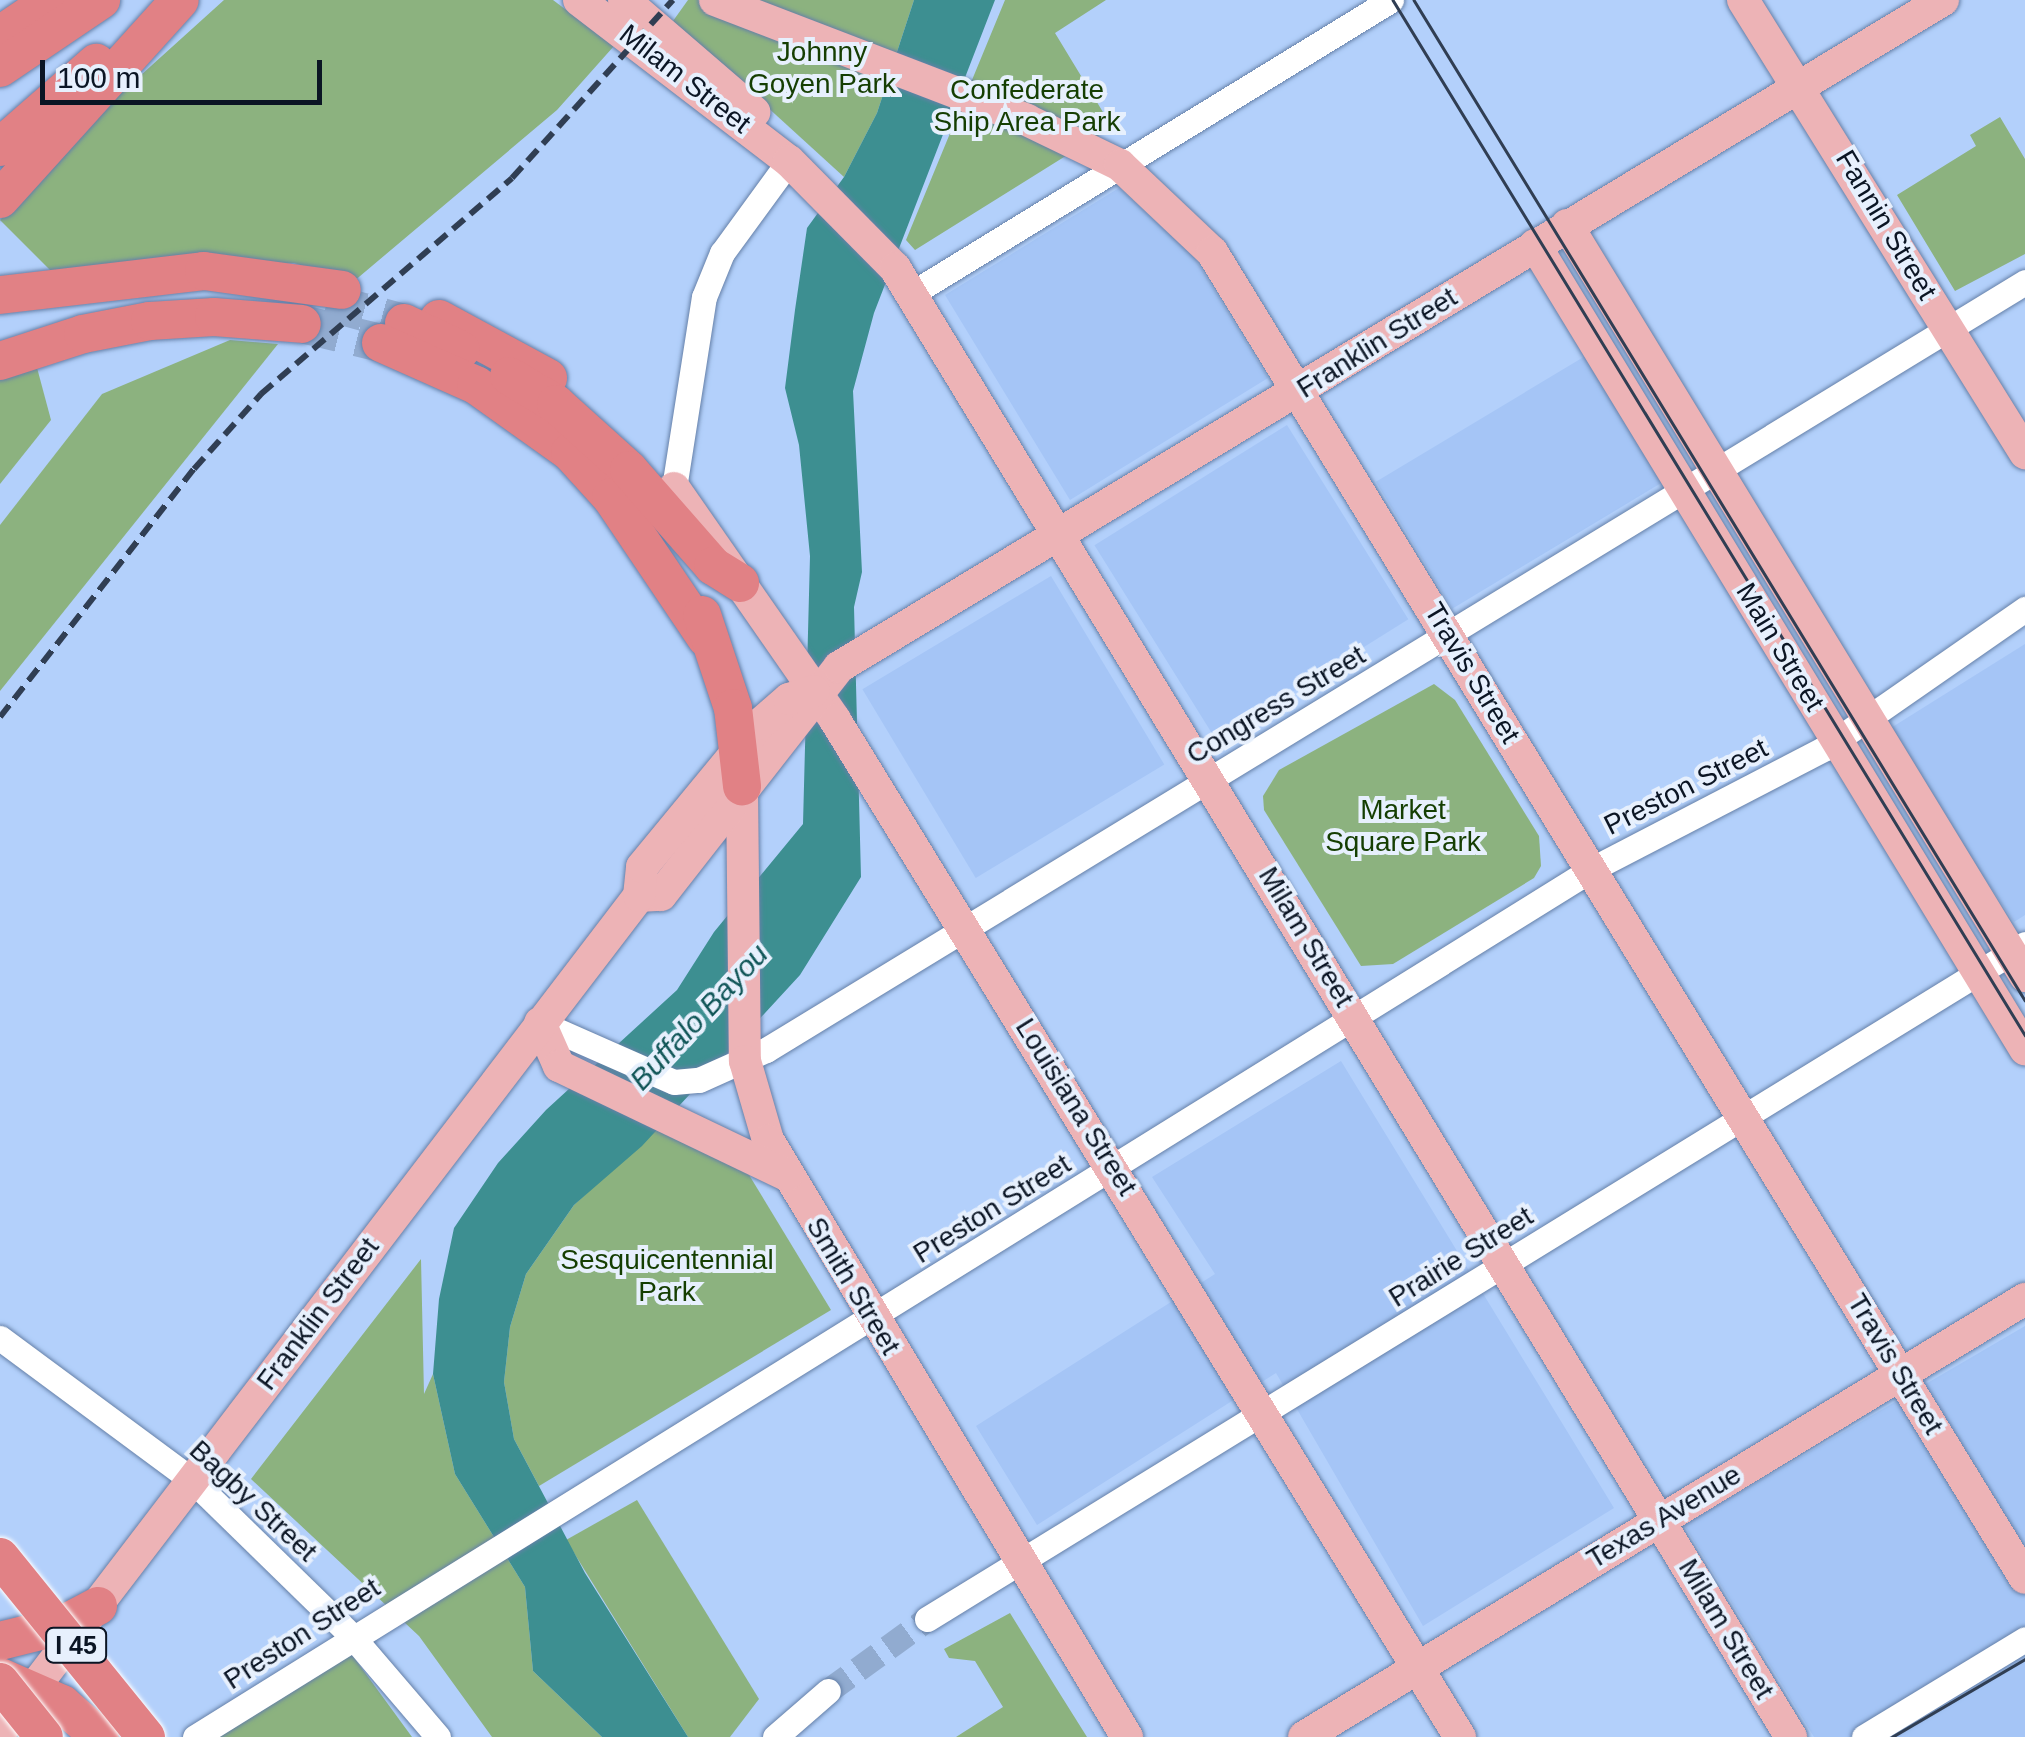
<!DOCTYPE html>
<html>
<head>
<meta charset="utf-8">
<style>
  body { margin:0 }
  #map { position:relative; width:2025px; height:1737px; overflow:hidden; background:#b3d0fb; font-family:Helvetica,sans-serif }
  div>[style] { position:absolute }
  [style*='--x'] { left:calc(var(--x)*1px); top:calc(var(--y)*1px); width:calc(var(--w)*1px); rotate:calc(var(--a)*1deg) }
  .built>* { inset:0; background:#a5c5f6; transform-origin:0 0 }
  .green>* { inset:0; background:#8cb27f }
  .water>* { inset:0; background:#3d8f91 }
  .minor-tunnel>* { height:25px; margin-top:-12.5px; transform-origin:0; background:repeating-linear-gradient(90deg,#91abd0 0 25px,transparent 0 37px) }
  .highway-tunnel>* { height:38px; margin-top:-19px; transform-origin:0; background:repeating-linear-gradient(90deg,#91abd0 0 38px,transparent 0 57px) }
  .roads { filter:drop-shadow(0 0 2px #6580a8) drop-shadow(0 0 2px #6580a8) }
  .minor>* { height:25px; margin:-12.5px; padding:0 12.5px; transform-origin:12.5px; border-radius:12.5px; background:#fff }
  .major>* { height:32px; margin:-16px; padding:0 16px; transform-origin:16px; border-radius:16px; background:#edb3b6 }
  .highway>* { height:38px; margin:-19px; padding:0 19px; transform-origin:19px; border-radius:19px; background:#e18185 }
  .tram>* { height:2.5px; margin:-1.25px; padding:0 1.25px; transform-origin:1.25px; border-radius:1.25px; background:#303e53 }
  .rail>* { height:6px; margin-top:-3px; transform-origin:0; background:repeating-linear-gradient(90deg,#303e53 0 15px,transparent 0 23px) }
  .bridges { filter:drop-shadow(0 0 2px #fff) drop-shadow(0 0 2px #fff) }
  .highway-bridge>* { height:38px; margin:-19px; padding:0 19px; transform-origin:19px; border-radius:19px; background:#e18185 }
  span { translate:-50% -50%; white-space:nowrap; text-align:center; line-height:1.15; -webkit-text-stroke:8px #e7f0fd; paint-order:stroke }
  .shield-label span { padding:2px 8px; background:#e7f0fd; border:2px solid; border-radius:8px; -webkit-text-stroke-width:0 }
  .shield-label { font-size:25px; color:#0b1524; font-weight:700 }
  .park-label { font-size:28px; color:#153e02 }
  .street-label { font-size:28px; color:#0b1524 }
  .water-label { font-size:30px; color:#115658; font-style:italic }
  .scale { position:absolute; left:40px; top:60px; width:282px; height:45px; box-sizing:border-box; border:5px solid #0b1524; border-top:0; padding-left:12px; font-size:30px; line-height:35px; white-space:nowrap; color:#0b1524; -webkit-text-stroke:8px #e7f0fd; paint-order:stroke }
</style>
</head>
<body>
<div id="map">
  <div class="built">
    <i style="clip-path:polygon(1119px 188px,1194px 257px,1268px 378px,1070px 500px,945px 295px)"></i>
    <i style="left:1592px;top:352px;width:148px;height:252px;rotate:59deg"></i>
    <i style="left:1287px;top:425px;width:229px;height:227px;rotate:58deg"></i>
    <i style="left:1051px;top:576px;width:220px;height:220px;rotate:59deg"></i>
    <i style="clip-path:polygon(2025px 644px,2025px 915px,2014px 922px,1886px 731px)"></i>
    <i style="clip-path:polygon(1341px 1061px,1614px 1508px,1423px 1626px,1276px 1373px,1037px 1525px,976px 1426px,1215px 1274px,1152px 1177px)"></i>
    <i style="clip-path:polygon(2025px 1326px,2025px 1737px,1814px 1737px,1684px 1525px)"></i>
  </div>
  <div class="green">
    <i style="clip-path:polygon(224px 0,553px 0,614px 46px,557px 110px,353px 282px,294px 263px,51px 271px,0 220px,110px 103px)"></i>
    <i style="clip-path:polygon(688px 0,914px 0,877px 113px,844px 177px,673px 21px)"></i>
    <i style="clip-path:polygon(1005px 0,1106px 0,1055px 33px,1112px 127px,915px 250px,906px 240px)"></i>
    <i style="clip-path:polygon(2000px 117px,2025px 159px,2025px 254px,1955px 291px,1897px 195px,1976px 146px,1970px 135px)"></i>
    <i style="clip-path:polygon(230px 340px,278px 344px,0 691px,0 525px,102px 394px)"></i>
    <i style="clip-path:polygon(36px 364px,51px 420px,0 484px,0 377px)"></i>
    <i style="clip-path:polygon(1434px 684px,1455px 700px,1539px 836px,1541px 866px,1534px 878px,1393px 964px,1361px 966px,1264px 810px,1263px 796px,1279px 770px)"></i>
    <i style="clip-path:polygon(666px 1120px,740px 1160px,831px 1310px,539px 1486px,514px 1439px,504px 1382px,510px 1327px,526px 1274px,574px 1205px)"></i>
    <i style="clip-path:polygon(421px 1259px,424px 1394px,433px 1374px,455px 1474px,525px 1587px,533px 1671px,602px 1737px,492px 1737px,419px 1636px,251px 1479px)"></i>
    <i style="clip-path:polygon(637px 1500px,759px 1699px,730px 1737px,688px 1737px,566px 1540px)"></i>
    <i style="clip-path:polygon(1010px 1613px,1055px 1686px,1087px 1737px,956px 1737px,1003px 1707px,975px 1661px,949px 1658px,944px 1649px)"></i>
    <i style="clip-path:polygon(347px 1648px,412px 1737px,205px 1737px)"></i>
  </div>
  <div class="water">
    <i style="clip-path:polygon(914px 0,995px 0,874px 313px,853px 391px,862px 572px,854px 607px,861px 877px,800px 975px,642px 1146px,574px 1205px,526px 1274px,510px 1327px,504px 1382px,514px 1439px,585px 1573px,688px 1737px,602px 1737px,533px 1671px,525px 1587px,455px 1474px,433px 1374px,439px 1299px,454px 1228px,498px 1163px,546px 1110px,677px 990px,714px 932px,803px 824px,810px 556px,799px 445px,785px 388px,795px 310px,807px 228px,844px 177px,877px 113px)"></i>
  </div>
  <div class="minor-tunnel">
    <i style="--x:828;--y:1691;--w:122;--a:-36"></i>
  </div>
  <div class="highway-tunnel">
    <i style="--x:327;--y:302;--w:80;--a:15.3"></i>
    <i style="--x:302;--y:324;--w:81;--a:13.5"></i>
  </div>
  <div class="roads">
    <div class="minor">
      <i style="--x:911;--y:294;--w:563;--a:-31.49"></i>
      <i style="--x:674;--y:488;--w:193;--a:-81.1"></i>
      <i style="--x:704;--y:297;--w:48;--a:-67.8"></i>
      <i style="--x:722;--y:253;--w:114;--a:-53.9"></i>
      <i style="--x:540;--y:1023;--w:146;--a:23.8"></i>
      <i style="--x:674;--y:1082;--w:25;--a:-5"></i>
      <i style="--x:699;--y:1080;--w:73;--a:-24.1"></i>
      <i style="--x:766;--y:1050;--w:1475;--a:-31.38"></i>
      <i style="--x:0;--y:1338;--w:239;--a:36.5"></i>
      <i style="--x:192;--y:1480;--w:222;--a:44.3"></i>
      <i style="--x:351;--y:1635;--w:134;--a:49.5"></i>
      <i style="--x:927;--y:1619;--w:1289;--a:-31.58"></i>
      <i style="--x:195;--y:1737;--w:1645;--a:-31.85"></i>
      <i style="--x:1592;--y:869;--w:263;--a:-27.4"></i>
      <i style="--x:1825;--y:748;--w:244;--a:-34.8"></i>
      <i style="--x:775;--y:1737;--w:70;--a:-41"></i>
      <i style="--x:1864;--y:1737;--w:188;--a:-31.3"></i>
    </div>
    <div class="major">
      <i style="--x:579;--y:0;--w:265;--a:37.5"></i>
      <i style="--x:789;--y:161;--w:151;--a:45.3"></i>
      <i style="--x:895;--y:268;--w:1721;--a:58.62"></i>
      <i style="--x:624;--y:0;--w:172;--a:40.7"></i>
      <i style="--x:715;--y:0;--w:334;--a:21"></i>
      <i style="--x:1027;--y:120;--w:103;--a:25.8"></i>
      <i style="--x:1120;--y:165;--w:127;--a:43.4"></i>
      <i style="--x:1212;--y:252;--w:1555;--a:58.49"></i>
      <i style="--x:1743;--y:0;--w:534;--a:58.1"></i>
      <i style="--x:1567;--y:225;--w:880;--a:58.62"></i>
      <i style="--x:1535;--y:245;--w:942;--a:58.64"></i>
      <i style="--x:674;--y:488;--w:282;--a:55.2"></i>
      <i style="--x:835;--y:720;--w:1194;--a:58.43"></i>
      <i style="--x:742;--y:786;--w:275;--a:89.4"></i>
      <i style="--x:745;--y:1061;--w:82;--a:73.8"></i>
      <i style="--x:768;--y:1140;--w:697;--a:58.98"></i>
      <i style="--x:639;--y:896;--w:22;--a:-3"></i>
      <i style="--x:661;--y:895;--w:289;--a:-52"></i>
      <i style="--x:839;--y:667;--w:1290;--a:-31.14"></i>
      <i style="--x:540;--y:1023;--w:47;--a:66.2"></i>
      <i style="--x:559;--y:1066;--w:253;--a:25.6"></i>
      <i style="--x:0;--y:1732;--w:1052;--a:-52.61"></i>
      <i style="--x:639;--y:896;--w:29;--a:-84"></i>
      <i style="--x:642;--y:867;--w:185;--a:-50.5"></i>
      <i style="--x:760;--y:724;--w:38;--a:-41"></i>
      <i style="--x:789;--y:699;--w:26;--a:-18"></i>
      <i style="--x:1304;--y:1737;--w:844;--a:-31.28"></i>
    </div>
    <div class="highway">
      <i style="--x:0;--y:35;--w:63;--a:-33.9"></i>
      <i style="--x:0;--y:68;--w:122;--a:-34"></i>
      <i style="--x:0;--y:147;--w:128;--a:-41.2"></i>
      <i style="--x:0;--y:199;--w:268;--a:-47.9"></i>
      <i style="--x:0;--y:295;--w:205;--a:-6.7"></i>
      <i style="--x:204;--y:271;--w:139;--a:7.8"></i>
      <i style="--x:439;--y:319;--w:124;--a:28.4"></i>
      <i style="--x:404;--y:323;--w:63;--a:25.3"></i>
      <i style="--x:381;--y:343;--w:104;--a:23.9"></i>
      <i style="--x:476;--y:385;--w:115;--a:35.5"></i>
      <i style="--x:570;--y:452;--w:61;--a:47.7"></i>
      <i style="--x:611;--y:497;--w:170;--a:56"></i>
      <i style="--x:0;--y:361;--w:87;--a:-18"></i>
      <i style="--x:83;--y:334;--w:68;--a:-11"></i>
      <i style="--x:150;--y:321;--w:64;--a:-3.6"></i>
      <i style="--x:214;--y:317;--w:88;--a:4.5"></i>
      <i style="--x:509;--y:376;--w:55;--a:30.8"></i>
      <i style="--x:556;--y:404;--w:98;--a:42.1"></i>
      <i style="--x:629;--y:470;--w:128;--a:48.8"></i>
      <i style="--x:713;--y:566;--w:32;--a:32"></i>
      <i style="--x:702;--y:615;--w:98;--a:71.6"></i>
      <i style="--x:733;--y:708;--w:79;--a:83.4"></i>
      <i style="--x:0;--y:1641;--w:62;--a:-14"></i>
      <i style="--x:60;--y:1626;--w:43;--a:-27.8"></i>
      <i style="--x:0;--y:1677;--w:68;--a:23.5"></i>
      <i style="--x:62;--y:1704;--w:50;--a:41"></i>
    </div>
  </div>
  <div class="tram">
    <i style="--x:1393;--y:0;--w:1213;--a:58.59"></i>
    <i style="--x:1414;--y:0;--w:1172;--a:58.58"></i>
    <i style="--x:1892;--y:1737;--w:154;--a:-30.4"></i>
  </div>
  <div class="rail">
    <i style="--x:0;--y:717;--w:315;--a:-52"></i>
    <i style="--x:194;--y:469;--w:101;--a:-48.2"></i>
    <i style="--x:261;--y:394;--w:331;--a:-40.7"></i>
    <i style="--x:512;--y:178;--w:240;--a:-47.9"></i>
  </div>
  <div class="bridges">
    <div class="highway-bridge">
      <i style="--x:0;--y:1557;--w:232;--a:51"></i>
      <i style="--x:0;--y:1682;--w:70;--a:51.3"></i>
    </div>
  </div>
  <div class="shield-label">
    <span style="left:76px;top:1645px">I 45</span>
  </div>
  <div class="park-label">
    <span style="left:822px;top:68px">Johnny<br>Goyen Park</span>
    <span style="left:1027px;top:106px">Confederate<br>Ship Area Park</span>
    <span style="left:1403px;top:826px">Market<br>Square Park</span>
    <span style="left:667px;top:1276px">Sesquicentennial<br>Park</span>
  </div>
  <div class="street-label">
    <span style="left:685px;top:79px;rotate:38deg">Milam Street</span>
    <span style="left:1886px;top:225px;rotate:59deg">Fannin Street</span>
    <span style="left:1377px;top:343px;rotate:-32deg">Franklin Street</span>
    <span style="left:1780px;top:647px;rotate:59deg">Main Street</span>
    <span style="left:1472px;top:673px;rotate:59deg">Travis Street</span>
    <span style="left:1276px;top:705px;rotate:-31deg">Congress Street</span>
    <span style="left:1686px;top:787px;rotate:-27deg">Preston Street</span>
    <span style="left:1306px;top:937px;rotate:59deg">Milam Street</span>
    <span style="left:1076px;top:1107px;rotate:58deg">Louisiana Street</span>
    <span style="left:992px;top:1209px;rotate:-32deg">Preston Street</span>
    <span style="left:1461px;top:1257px;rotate:-32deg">Prairie Street</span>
    <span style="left:853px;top:1286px;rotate:59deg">Smith Street</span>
    <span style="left:318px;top:1314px;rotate:-53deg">Franklin Street</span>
    <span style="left:1895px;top:1364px;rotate:59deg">Travis Street</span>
    <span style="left:253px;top:1501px;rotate:43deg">Bagby Street</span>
    <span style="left:1664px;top:1517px;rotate:-31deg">Texas Avenue</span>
    <span style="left:1726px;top:1629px;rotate:59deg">Milam Street</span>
    <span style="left:302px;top:1634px;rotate:-33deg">Preston Street</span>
  </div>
  <div class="water-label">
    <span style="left:699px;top:1017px;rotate:-47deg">Buffalo Bayou</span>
  </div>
  <div class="scale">100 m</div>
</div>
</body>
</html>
